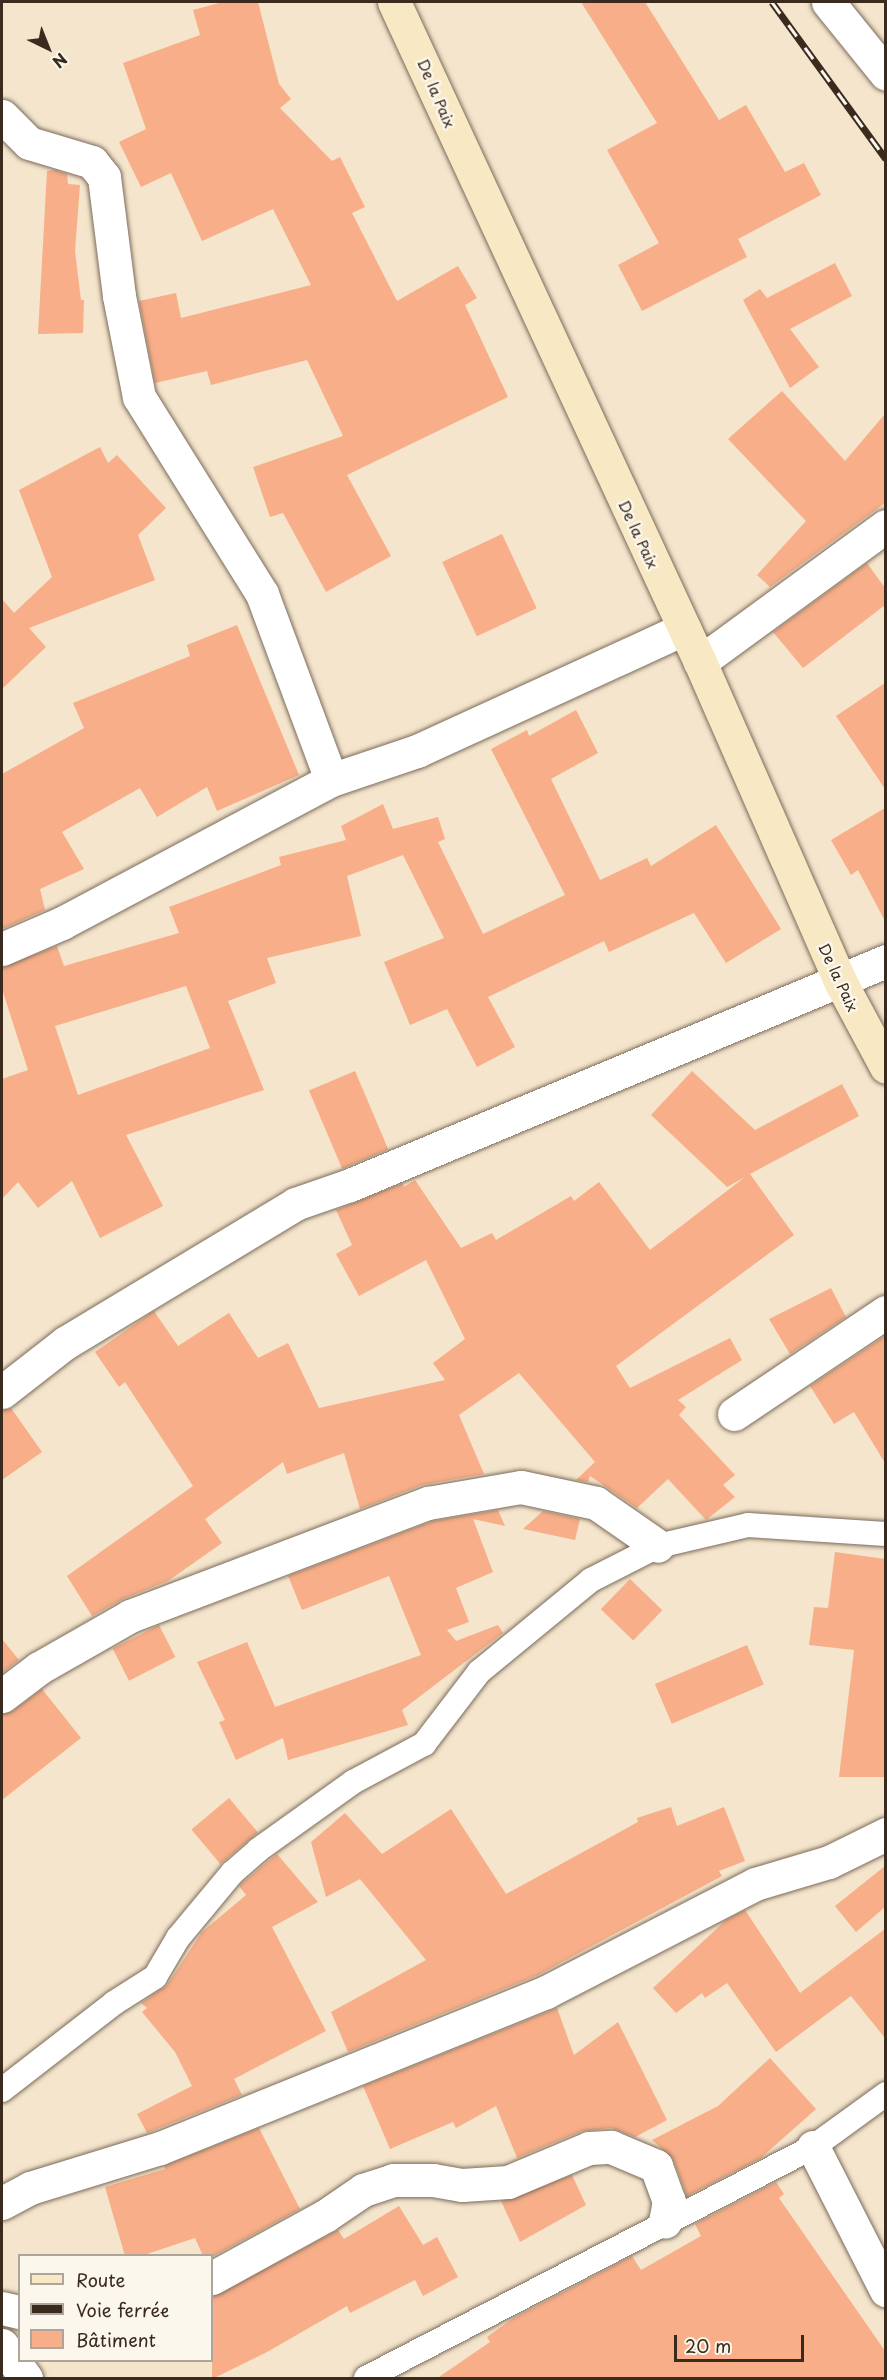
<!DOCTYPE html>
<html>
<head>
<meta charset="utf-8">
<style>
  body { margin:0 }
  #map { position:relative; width:887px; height:2380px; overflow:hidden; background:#f4e5cc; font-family:"Playpen Sans",sans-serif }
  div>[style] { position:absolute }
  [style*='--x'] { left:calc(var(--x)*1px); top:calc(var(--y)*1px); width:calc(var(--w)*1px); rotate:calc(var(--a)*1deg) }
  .building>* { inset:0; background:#f8ae88; transform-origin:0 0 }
  .roads { filter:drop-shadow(0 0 2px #7c6b5b) drop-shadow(0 0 2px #7c6b5b) }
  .lane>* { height:24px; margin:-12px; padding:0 12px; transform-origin:12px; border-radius:12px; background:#fff }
  .street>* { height:33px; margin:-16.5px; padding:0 16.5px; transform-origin:16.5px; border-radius:16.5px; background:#fff }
  .secondary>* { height:33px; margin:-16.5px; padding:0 16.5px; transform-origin:16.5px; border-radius:16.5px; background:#f8e8c3 }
  .rail>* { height:7px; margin-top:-3.5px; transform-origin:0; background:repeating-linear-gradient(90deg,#fbf7ec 0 14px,#3b2a1e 0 28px); box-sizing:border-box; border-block:2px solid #3b2a1e }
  span { translate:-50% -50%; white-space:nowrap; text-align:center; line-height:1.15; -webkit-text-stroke:5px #fbf7ec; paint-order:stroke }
  .street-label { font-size:15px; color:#3b2a1e }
  .frame { position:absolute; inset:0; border:3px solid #3b2a1e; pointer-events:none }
  .legend { position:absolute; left:18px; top:2254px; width:195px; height:108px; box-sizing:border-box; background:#fbf7ec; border:2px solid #aea59a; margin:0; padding:8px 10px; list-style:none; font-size:18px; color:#3b2a1e }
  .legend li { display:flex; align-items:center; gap:12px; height:30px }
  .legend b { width:30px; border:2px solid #aea59a }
  .north { position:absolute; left:18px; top:18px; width:60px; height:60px; -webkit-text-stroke:4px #fbf7ec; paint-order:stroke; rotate:137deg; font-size:16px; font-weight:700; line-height:24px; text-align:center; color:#3b2a1e }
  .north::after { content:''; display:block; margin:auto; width:21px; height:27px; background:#3b2a1e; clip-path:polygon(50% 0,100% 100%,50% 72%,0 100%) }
  .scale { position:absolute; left:674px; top:2335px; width:130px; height:27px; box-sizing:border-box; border:3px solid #3b2a1e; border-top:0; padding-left:8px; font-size:18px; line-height:21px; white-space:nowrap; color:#3b2a1e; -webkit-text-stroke:4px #fbf7ec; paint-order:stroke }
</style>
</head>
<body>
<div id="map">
  <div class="building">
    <i style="clip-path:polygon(223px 2px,258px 2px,279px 84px,291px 99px,280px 108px,332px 161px,340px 157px,365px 207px,352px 213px,397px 301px,458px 266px,477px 298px,465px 305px,508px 397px,347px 475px,391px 556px,326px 592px,283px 513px,270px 517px,253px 467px,343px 436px,307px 360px,211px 385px,207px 371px,155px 383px,139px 301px,176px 293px,181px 318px,311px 285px,273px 209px,202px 241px,171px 173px,141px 187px,119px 142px,146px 129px,123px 63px,200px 35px,193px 10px)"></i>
    <i style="clip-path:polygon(581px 2px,645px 2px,719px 120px,746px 105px,785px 172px,804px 163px,821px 195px,738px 239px,747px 257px,642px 311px,618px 265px,659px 243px,607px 150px,657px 123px)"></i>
    <i style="clip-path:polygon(55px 170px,67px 174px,68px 184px,80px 185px,75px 251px,81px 300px,84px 300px,83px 333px,38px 334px,47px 171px)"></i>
    <i style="clip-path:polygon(835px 263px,852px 296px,790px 329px,819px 367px,790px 388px,743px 300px,760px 289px,767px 298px)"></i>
    <i style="clip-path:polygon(782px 391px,845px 461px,885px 414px,885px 503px,770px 587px,757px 575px,806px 521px,728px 439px)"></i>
    <i style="clip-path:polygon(100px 447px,108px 463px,117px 455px,166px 508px,138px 535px,155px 580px,29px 628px,46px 647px,2px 689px,2px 599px,14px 613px,52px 577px,19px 490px)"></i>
    <i style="left:502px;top:534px;width:82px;height:66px;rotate:65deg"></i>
    <i style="clip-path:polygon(867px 563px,885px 588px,885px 605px,803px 668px,773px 632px)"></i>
    <i style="clip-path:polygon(237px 625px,299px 775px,217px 811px,207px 787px,157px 817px,140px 788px,62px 832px,84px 869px,40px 889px,45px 910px,2px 929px,2px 774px,84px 728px,73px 703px,190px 656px,187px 645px)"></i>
    <i style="clip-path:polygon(885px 683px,885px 789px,836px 716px)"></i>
    <i style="clip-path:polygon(evenodd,576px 710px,598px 753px,551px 779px,600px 880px,647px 858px,651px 866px,716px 825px,781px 929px,726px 963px,694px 913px,609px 952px,604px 941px,488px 997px,515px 1047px,477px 1067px,447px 1009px,410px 1025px,384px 962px,444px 938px,403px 855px,347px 876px,361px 936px,267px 958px,276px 983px,228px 1001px,264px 1090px,126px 1135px,163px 1206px,100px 1238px,72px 1181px,38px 1208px,18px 1182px,2px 1199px,2px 1079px,28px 1070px,2px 989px,2px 967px,57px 946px,64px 966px,179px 933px,169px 907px,281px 865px,279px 857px,346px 840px,341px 826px,383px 804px,393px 829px,438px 817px,445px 839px,438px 842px,483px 934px,565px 895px,491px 749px,527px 730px,529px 736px,576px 710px,186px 986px,210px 1048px,78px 1095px,55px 1026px,186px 986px)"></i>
    <i style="clip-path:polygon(885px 808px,885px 921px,858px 870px,851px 875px,831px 840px)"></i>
    <i style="left:355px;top:1071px;width:85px;height:50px;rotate:67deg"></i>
    <i style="clip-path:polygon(692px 1071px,755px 1130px,842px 1084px,859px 1116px,750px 1174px,794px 1235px,616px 1366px,630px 1388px,730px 1338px,742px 1360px,678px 1400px,686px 1407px,679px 1415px,735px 1475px,723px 1485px,735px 1497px,706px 1520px,668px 1479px,637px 1508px,590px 1476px,588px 1482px,576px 1480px,595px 1462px,519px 1373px,459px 1415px,484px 1474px,422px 1485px,360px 1509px,344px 1453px,287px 1474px,283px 1462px,205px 1519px,222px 1543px,168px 1581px,123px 1599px,92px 1616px,67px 1576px,193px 1486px,125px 1382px,119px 1387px,95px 1352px,154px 1311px,178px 1346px,229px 1313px,258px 1358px,288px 1343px,319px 1408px,445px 1380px,433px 1363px,465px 1339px,426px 1260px,359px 1296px,336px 1254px,352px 1245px,336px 1210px,403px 1183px,404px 1187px,415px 1180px,461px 1248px,492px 1233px,496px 1240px,571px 1196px,574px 1201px,599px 1182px,650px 1250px,745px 1177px,727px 1187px,651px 1115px)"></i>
    <i style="clip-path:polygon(831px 1288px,846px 1317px,790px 1354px,769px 1319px)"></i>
    <i style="clip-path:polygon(885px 1336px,885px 1463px,854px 1412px,834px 1424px,810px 1386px)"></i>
    <i style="clip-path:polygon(11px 1408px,42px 1452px,2px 1480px,2px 1410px)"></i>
    <i style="clip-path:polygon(498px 1510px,505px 1526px,473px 1519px,493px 1572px,456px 1588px,469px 1622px,447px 1630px,456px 1641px,498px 1625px,503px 1633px,402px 1710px,408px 1725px,288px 1760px,283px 1738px,236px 1760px,219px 1722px,225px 1720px,197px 1662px,247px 1642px,275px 1707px,421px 1655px,389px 1576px,302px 1610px,288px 1576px,433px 1521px)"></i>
    <i style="clip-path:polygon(543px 1511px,580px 1519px,575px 1540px,523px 1529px)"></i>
    <i style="clip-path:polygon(835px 1552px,885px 1559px,885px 1777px,839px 1777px,854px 1650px,809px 1645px,814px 1607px,828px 1608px)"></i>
    <i style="left:630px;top:1579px;width:45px;height:42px;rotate:44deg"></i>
    <i style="left:159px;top:1625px;width:36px;height:52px;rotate:63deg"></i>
    <i style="clip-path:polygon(2px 1639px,19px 1660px,2px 1673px)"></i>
    <i style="left:747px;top:1645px;width:43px;height:100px;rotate:67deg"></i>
    <i style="clip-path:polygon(42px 1689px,81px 1738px,2px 1800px,2px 1714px,13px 1711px)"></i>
    <i style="left:229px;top:1798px;width:45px;height:49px;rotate:50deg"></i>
    <i style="clip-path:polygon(671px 1807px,677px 1826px,724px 1807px,745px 1861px,719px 1871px,722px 1876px,538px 1975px,348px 2052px,331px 2012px,426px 1960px,360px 1879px,326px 1897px,311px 1842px,345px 1813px,382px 1854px,451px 1809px,506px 1894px,638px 1822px,637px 1818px)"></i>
    <i style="clip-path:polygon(277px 1854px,318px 1902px,272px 1927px,326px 2031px,234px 2079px,242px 2095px,147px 2133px,137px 2114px,192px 2086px,175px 2052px,142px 2012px,147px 2008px,141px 2003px,167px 1985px,202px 1932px,246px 1895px,239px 1886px,242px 1883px)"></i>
    <i style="clip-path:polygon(885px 1866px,885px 1907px,856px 1932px,835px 1906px)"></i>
    <i style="clip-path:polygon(745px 1910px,800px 1993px,885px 1929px,885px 2038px,851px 1996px,776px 2052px,727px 1983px,705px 1998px,702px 1993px,676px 2013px,653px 1988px,726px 1920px)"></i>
    <i style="clip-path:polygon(557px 2008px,574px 2055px,618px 2022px,667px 2120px,635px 2137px,611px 2128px,582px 2131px,517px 2158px,496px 2106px,456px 2128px,453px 2122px,390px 2149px,363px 2086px)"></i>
    <i style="clip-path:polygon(770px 2058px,816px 2109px,761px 2158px,687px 2196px,673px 2159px,652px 2140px,718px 2106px)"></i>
    <i style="clip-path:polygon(259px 2128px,300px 2209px,212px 2257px,203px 2256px,195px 2238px,141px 2256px,125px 2256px,105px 2187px,165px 2169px,164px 2166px)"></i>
    <i style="clip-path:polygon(572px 2175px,586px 2205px,520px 2242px,501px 2201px)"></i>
    <i style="clip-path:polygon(776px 2182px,784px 2194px,779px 2198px,885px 2351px,885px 2379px,436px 2379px,490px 2342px,487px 2337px,512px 2319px,632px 2256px,641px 2270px,701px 2236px,695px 2224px)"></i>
    <i style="clip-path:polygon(399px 2206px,423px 2245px,437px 2237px,458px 2277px,423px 2296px,415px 2280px,350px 2313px,347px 2306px,267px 2352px,212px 2379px,212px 2297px,338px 2230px,344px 2239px)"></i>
  </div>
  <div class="roads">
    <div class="lane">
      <i style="--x:2;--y:2090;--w:142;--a:-37.8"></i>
      <i style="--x:114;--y:2003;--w:49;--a:-32.4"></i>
      <i style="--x:155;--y:1977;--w:45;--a:-59.5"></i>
      <i style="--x:178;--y:1938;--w:85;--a:-50.3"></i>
      <i style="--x:232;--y:1873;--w:35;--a:-41"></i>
      <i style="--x:258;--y:1850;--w:117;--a:-35.6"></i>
      <i style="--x:353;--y:1782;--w:81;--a:-28.2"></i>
      <i style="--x:424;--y:1744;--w:91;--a:-52.6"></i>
      <i style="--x:479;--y:1672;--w:145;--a:-39.4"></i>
      <i style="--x:591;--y:1580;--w:75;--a:-26.9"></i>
      <i style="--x:658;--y:1546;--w:92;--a:-13.1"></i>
      <i style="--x:748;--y:1525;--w:138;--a:3.7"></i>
      <i style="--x:366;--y:2378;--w:503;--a:-27.33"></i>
      <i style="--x:813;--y:2147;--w:90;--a:-36"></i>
    </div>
    <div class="street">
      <i style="--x:828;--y:2;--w:92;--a:51.1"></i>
      <i style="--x:2;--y:116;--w:38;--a:45"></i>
      <i style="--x:29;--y:143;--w:66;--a:16.8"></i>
      <i style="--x:92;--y:162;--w:19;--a:51"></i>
      <i style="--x:104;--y:177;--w:120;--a:82.8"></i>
      <i style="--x:119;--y:296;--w:103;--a:78.8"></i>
      <i style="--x:139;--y:397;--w:232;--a:58"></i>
      <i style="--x:262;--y:594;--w:198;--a:69.6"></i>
      <i style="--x:700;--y:662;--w:230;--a:-36.2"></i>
      <i style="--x:2;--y:949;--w:65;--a:-23.4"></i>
      <i style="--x:62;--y:923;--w:305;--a:-28"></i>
      <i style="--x:331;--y:780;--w:91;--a:-18.6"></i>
      <i style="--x:417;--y:751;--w:294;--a:-24.6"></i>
      <i style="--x:2;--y:1392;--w:80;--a:-37.9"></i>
      <i style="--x:65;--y:1343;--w:269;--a:-31.1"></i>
      <i style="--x:295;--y:1204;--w:58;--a:-19.1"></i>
      <i style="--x:350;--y:1185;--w:581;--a:-22.68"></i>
      <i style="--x:734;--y:1414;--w:183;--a:-33.9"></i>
      <i style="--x:2;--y:1696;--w:46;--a:-37.1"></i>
      <i style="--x:39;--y:1668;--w:105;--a:-29.7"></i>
      <i style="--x:130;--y:1616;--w:319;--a:-20.8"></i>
      <i style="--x:428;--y:1503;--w:94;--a:-9.8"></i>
      <i style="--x:521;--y:1487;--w:77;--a:12"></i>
      <i style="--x:596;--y:1503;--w:75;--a:34.7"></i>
      <i style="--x:813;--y:2147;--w:161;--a:63"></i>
      <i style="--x:2;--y:2203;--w:32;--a:-28"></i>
      <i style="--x:30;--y:2188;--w:136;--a:-17.1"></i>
      <i style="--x:160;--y:2148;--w:416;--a:-22"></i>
      <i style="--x:546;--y:1992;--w:235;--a:-27.3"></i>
      <i style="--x:755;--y:1884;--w:77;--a:-16.6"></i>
      <i style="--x:829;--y:1862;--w:64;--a:-26.2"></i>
      <i style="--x:212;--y:2278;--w:129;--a:-28.8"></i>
      <i style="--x:325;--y:2216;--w:46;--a:-34.4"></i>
      <i style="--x:363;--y:2190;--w:32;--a:-18"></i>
      <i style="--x:393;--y:2180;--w:40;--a:0"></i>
      <i style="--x:433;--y:2180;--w:29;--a:10"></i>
      <i style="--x:462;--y:2185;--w:46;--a:-3.7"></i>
      <i style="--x:508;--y:2182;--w:88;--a:-22.8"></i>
      <i style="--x:589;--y:2148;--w:22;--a:-3"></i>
      <i style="--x:611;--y:2147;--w:49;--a:22.9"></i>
      <i style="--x:656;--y:2166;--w:37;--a:70"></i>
      <i style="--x:669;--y:2201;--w:21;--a:101"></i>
      <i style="--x:2;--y:2308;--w:18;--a:13"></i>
      <i style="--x:2;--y:2345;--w:41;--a:54"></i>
    </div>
    <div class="secondary">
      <i style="--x:394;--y:2;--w:727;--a:65.13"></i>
      <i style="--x:700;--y:662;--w:351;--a:66.3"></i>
      <i style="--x:841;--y:983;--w:95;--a:61.8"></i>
    </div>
  </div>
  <div class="rail">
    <i style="--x:772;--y:2;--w:194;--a:54"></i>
  </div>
  <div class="street-label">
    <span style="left:437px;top:93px;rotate:67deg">De la Paix</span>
    <span style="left:639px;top:534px;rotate:65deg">De la Paix</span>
    <span style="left:839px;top:977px;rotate:65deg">De la Paix</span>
  </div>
  <div class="frame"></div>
  <ul class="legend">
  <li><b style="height:8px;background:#f8e8c3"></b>Route</li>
  <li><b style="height:8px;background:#3b2a1e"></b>Voie ferrée</li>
  <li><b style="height:16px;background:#f8ae88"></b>Bâtiment</li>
  </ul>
  <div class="north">N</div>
  <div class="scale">20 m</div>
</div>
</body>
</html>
